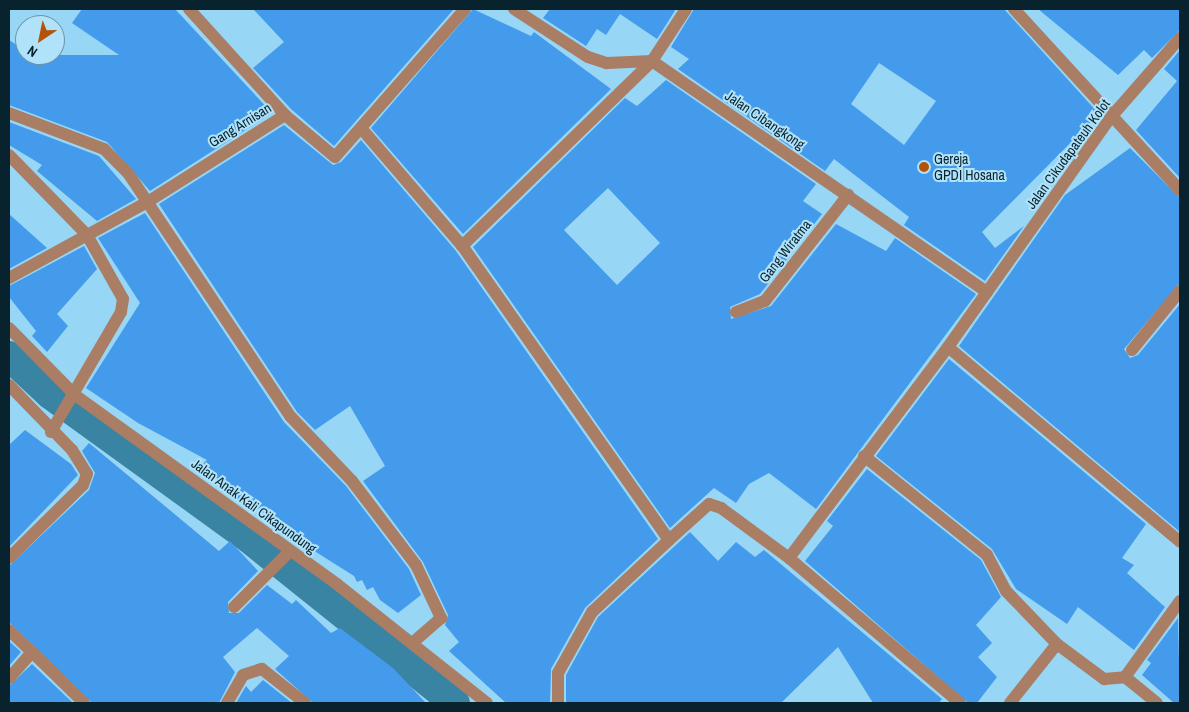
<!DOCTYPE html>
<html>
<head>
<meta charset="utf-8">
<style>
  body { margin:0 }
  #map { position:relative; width:1189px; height:712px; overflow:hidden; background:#98d6f5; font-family:"Archivo Narrow",sans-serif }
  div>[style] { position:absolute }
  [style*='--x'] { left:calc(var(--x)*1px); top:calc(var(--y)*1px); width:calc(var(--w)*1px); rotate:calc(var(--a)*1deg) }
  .canal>* { height:30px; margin:-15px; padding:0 15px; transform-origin:15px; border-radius:15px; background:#3983a3 }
  .building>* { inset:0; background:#449bec }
  .minor>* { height:12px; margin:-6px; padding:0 6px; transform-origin:6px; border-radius:6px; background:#aa7e65 }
  .dots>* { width:14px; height:14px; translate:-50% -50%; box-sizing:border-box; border:2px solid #b0e2fa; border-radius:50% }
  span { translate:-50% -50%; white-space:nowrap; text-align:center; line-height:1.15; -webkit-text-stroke:4px #b0e2fa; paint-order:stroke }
  .street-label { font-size:14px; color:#09232e }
  .poi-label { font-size:14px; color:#09232e }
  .left { translate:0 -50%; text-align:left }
  .frame { position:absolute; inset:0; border:10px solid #09232e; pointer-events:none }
  .north { position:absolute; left:15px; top:15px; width:50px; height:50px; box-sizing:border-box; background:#b0e2fa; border:1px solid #6d96a8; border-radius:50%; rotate:214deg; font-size:14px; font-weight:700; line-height:20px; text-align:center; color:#09232e }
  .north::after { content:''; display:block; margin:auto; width:18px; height:22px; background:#b35308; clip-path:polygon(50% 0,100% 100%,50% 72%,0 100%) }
</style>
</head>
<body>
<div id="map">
  <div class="canal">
    <i style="--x:9;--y:356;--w:56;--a:42.8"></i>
    <i style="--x:50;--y:394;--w:241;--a:35.9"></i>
    <i style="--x:245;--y:535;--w:269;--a:38.7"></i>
  </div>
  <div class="building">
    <i style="clip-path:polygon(82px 9px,175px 9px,272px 113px,150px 191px,107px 142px,9px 105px,9px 40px,25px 50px,25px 55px,119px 55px,72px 23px)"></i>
    <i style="clip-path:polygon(253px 9px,454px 9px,334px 146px,291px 109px,253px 68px,284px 42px)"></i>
    <i style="clip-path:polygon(473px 9px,531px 36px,534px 32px,611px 89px,463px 234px,371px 128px)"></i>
    <i style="clip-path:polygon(550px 9px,676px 9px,657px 39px,620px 14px,606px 35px,597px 29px,586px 46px,543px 18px)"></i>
    <i style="clip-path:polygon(evenodd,694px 9px,1004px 9px,1099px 114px,982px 232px,995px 248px,1024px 226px,985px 281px,904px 225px,909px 217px,834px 159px,825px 171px,678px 69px,689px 59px,671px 47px,694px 9px,879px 63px,936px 101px,904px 145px,851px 104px,879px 63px)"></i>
    <i style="clip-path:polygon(1038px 9px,1180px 9px,1180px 30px,1152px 58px,1144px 50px,1118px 75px)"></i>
    <i style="clip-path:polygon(1180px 50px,1180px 178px,1136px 130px,1177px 81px,1164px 69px)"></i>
    <i style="clip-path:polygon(evenodd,666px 80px,816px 184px,803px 201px,822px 214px,760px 294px,730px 307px,731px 319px,771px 306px,836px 224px,886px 251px,895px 238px,976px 294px,816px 509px,769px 473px,749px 484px,736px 503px,714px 488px,670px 528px,473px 247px,625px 98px,637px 106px,666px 80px,608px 188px,660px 243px,617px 285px,564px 230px,608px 188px)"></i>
    <i style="clip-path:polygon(9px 122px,99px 156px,136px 199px,97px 221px,37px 171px,42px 165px,9px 145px)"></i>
    <i style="clip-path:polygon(284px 125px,333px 165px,341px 162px,361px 140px,456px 251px,658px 539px,585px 608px,551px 669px,550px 703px,506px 703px,449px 651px,459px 642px,445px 625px,448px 615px,423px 562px,363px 481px,385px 466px,350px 406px,315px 430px,297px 412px,159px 204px)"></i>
    <i style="clip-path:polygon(1130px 148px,1180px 198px,1180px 283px,1124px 349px,1130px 358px,1138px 355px,1180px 304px,1180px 532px,959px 346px,1065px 195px)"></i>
    <i style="clip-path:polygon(145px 213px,284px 422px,346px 486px,409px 569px,421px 595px,398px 613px,380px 600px,373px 587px,367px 590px,362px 580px,357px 582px,354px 576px,281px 530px,246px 497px,240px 502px,203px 464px,207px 460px,138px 423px,86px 388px,140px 303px,98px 238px)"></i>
    <i style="clip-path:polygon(9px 214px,47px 248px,9px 269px)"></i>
    <i style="clip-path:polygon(84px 246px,97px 269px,57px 314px,68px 326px,47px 352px,32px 336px,36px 331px,9px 297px,9px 286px)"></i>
    <i style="clip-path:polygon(949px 359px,1146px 524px,1122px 558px,1134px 565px,1127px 573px,1165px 607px,1134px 650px,1078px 607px,1067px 624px,1016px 589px,992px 549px,876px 456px)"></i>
    <i style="clip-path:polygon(25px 430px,71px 464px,78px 475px,9px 547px,9px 445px)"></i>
    <i style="clip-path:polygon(89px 443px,219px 551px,230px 541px,258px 571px,228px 602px,229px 613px,239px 613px,267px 585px,292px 604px,296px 600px,331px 633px,340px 628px,393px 668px,426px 703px,313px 703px,275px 669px,289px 656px,257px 628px,223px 657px,235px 672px,219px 703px,92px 703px,9px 622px,9px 566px,89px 490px,95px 473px,82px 451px)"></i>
    <i style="clip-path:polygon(867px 469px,981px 560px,1001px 597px,976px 625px,992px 643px,978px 657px,997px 677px,977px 703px,968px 703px,805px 561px,833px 526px,827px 521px)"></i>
    <i style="clip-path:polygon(690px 532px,718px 561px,736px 542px,755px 557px,764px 550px,942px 699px,939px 703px,873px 703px,838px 647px,781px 703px,566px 703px,566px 675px,598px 617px)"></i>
    <i style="clip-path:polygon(1178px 618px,1180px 703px,1174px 703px,1142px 675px,1151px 663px,1147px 660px)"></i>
    <i style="clip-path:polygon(9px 641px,21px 652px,9px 666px)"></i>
    <i style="clip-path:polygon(32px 664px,73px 703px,9px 703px,9px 686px)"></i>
    <i style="clip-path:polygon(263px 680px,292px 703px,236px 703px,246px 686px,251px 692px)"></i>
  </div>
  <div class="minor">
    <i style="--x:189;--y:9;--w:143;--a:47.8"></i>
    <i style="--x:514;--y:9;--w:88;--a:33"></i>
    <i style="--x:588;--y:57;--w:20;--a:18"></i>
    <i style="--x:607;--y:63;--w:45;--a:-2.5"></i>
    <i style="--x:652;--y:61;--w:407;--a:34.6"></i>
    <i style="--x:1014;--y:9;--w:246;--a:47.5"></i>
    <i style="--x:9;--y:113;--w:102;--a:20.8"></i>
    <i style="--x:104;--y:149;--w:34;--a:45"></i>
    <i style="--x:128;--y:173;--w:293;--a:56.3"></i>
    <i style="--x:291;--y:417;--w:88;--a:46.4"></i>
    <i style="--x:352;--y:481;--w:106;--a:52.7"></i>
    <i style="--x:416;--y:565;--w:59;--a:64.7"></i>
    <i style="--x:441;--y:618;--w:38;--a:139"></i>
    <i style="--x:361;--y:128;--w:155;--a:49.4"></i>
    <i style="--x:9;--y:155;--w:112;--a:45.7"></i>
    <i style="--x:87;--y:235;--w:73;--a:60.6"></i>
    <i style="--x:123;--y:299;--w:13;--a:99"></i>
    <i style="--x:121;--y:312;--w:139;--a:120.3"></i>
    <i style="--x:9;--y:278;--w:160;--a:-28.8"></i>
    <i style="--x:149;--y:201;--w:161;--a:-32.3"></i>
    <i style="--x:285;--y:115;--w:65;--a:40"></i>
    <i style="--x:335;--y:157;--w:197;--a:-48.7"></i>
    <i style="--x:736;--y:312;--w:31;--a:-21"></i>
    <i style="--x:765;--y:301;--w:135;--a:-51.9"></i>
    <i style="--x:9;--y:328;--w:94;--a:45.4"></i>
    <i style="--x:75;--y:395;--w:324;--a:35.8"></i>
    <i style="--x:338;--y:585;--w:190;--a:38.4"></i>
    <i style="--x:948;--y:347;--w:303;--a:40"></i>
    <i style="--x:1132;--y:350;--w:76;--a:-50.9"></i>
    <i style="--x:9;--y:385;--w:91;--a:45.9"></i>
    <i style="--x:72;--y:450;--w:28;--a:58"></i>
    <i style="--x:87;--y:474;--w:12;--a:110"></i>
    <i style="--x:83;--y:485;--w:104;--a:135.4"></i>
    <i style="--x:864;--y:456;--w:158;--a:38.8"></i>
    <i style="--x:987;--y:555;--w:41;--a:62.2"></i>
    <i style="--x:1006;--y:591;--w:74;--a:46.1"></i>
    <i style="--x:1057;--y:644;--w:59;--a:36.7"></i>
    <i style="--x:1104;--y:679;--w:21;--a:-5"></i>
    <i style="--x:1125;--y:677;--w:41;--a:39.1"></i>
    <i style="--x:669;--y:540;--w:54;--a:-42"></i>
    <i style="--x:709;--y:504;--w:13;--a:18"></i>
    <i style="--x:721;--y:508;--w:84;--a:36.3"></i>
    <i style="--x:789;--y:558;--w:224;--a:40.3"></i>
    <i style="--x:789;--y:558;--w:264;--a:-53"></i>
    <i style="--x:948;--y:347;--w:282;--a:-54.7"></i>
    <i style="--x:1111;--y:117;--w:105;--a:-48.9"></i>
    <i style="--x:234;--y:607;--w:79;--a:-45"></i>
    <i style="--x:9;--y:630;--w:32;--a:44"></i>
    <i style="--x:32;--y:652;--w:35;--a:131"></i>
    <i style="--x:32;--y:652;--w:73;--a:44.4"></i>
    <i style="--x:1125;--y:677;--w:94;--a:-54.1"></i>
    <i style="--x:227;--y:703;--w:32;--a:-60"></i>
    <i style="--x:243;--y:675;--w:20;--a:-18"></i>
    <i style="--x:262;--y:669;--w:55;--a:38.3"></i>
    <i style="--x:558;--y:703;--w:30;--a:-90"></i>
    <i style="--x:558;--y:673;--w:70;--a:-60.9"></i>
    <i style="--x:592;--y:612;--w:105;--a:-43.1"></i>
    <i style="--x:669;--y:540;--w:360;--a:-125.1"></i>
    <i style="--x:462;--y:246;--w:265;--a:-44.2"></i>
    <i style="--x:652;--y:61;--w:62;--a:-56.8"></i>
    <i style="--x:1010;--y:703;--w:75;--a:-51.5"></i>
  </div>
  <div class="dots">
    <i style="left:924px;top:167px;background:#b35308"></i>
  </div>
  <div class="street-label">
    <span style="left:765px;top:120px;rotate:34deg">Jalan Cibangkong</span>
    <span style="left:240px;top:125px;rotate:-32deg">Gang Arnisan</span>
    <span style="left:1068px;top:154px;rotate:-54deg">Jalan Cikudapateuh Kolot</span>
    <span style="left:785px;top:251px;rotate:-52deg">Gang Wiratma</span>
    <span style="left:254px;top:506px;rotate:36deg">Jalan Anak Kali Cikapundung</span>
  </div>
  <div class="poi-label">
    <span class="left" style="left:934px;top:167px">Gereja<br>GPDI Hosana</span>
  </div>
  <div class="frame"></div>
  <div class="north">N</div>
</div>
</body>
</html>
